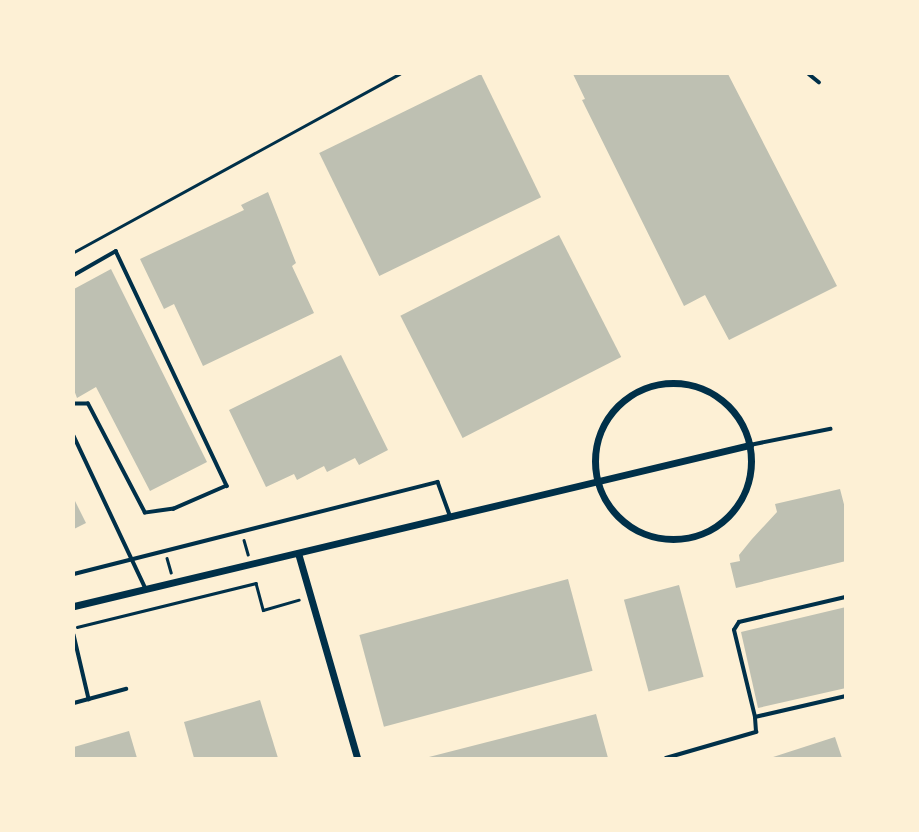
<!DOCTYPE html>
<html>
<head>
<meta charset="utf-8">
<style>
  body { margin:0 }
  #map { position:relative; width:919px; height:832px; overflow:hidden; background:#fdf0d5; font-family:"Exo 2",sans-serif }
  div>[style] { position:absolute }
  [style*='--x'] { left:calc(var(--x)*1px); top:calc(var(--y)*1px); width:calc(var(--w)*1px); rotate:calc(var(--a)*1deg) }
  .building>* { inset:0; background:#bec0b2; transform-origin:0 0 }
  .path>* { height:2.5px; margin:-1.25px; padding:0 1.25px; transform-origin:1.25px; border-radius:1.25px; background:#003049 }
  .service>* { height:3.5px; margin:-1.75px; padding:0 1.75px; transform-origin:1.75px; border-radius:1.75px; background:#003049 }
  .minor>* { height:7px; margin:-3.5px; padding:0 3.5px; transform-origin:3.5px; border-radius:3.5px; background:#003049 }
  .minor>.ring { margin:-3.5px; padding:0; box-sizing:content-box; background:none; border:7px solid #003049; border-radius:50% }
  span { translate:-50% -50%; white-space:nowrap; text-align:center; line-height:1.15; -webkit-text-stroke:7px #fdf0d5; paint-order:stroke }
  .frame { position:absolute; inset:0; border:75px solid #fdf0d5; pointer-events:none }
</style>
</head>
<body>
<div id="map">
  <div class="building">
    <i style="left:481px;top:74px;width:137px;height:180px;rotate:64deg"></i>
    <i style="clip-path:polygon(573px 74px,728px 74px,837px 286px,729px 340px,705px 295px,684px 306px,582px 100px,585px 99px)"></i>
    <i style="clip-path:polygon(268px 192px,296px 263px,292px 266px,314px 313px,203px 366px,174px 304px,164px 309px,140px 259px,244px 210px,241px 205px)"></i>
    <i style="left:559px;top:235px;width:137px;height:178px;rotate:63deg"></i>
    <i style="clip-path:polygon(111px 269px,207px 462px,150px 491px,96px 387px,77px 398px,74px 390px,74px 289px)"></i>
    <i style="clip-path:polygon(341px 355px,388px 450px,359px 465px,355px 458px,327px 472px,324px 466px,297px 480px,294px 474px,266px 487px,229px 410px)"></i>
    <i style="clip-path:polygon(840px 489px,846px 512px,846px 561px,736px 588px,730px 563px,740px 561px,739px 555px,752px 539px,777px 512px,775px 504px)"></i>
    <i style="clip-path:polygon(74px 499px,86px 523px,74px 529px)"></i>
    <i style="left:568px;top:579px;width:95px;height:216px;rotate:75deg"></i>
    <i style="left:679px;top:585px;width:95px;height:57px;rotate:75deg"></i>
    <i style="clip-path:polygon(846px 607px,846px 688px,758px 708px,741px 632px)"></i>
    <i style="clip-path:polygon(260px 700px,278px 758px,194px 758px,184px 722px)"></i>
    <i style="clip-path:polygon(596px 714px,608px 758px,425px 758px)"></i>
    <i style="clip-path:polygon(129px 731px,137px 758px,74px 758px,74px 747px)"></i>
    <i style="clip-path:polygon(835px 737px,842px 758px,770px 758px)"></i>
  </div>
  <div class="path">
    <i style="--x:74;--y:252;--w:371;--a:-28.7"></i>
    <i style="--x:244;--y:540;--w:15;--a:74"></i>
    <i style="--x:167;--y:558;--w:15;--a:74"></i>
    <i style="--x:77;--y:627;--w:184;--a:-13.8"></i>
    <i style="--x:256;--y:583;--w:28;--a:75"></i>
    <i style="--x:263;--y:610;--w:37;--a:-16"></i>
  </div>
  <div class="service">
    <i style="--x:809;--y:74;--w:13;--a:39"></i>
    <i style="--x:74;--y:275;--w:48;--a:-29.7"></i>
    <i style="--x:116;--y:251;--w:260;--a:64.7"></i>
    <i style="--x:227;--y:486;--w:58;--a:156.5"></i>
    <i style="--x:174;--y:509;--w:29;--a:172"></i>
    <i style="--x:145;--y:513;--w:123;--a:-117.6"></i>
    <i style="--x:88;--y:404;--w:14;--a:180"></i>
    <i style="--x:74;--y:436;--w:169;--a:64.8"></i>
    <i style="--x:750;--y:445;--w:82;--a:-11.3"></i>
    <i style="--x:74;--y:574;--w:375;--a:-14.2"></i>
    <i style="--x:438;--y:482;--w:35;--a:70"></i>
    <i style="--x:74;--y:635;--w:66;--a:76.8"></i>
    <i style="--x:74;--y:703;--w:54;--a:-15.1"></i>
    <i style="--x:755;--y:717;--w:93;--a:-13"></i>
    <i style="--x:666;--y:758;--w:94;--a:-16.1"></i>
    <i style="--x:756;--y:732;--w:15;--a:-94"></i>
    <i style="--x:755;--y:717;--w:89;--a:-103.6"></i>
    <i style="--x:734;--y:630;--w:9;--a:-58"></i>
    <i style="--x:739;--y:622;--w:110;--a:-13.2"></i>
  </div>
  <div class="minor">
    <i class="ring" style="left:595px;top:383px;width:149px;height:149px"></i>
    <i style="--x:298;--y:553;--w:213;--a:73.9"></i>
    <i style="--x:74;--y:606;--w:695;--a:-13.4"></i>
  </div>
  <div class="frame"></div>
</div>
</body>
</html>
